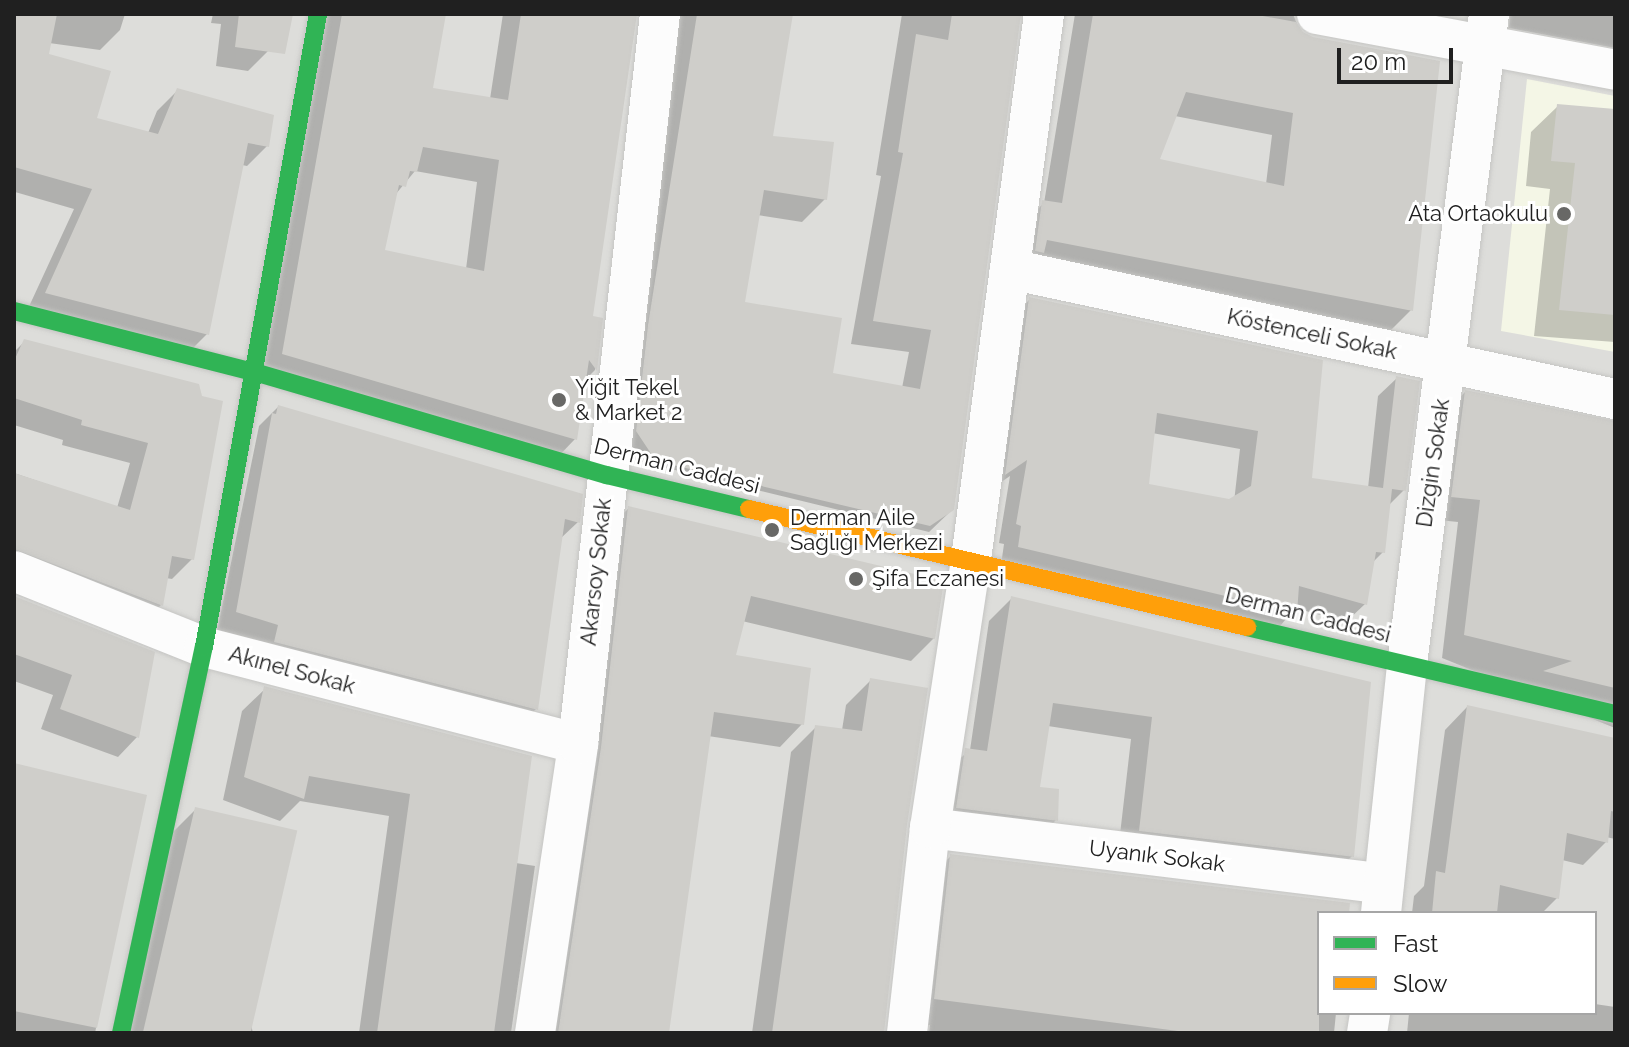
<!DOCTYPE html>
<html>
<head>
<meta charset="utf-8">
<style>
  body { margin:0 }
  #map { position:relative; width:1629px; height:1047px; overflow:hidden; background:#eeeee9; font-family:Raleway,sans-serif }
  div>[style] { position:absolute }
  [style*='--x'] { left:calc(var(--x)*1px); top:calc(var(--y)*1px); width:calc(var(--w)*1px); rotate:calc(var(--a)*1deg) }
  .residential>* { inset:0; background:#ddddda }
  .education>* { inset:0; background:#f4f6e6 }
  .shadow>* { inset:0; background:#0003 }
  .building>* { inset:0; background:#cfceca; transform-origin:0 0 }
  .roads { filter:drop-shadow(0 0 2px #c5c5c3) drop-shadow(0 0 2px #c5c5c3) }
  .street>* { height:40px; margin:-20px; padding:0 20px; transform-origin:20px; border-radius:20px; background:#fcfcfc }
  .fast>* { height:18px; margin:-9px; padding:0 9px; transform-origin:9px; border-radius:9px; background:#30b455 }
  .slow>* { height:18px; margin:-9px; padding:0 9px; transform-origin:9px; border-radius:9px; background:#ff9f0a }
  .dots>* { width:22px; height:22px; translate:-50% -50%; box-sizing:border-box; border:4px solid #fff; border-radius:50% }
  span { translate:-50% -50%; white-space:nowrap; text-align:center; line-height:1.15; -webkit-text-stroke:6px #fff; paint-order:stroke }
  .poi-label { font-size:22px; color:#202020 }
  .right { translate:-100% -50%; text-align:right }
  .left { translate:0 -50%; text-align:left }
  .street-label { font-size:22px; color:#202020 }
  .frame { position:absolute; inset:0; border:16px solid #202020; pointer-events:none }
  .legend { position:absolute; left:1317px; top:911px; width:280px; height:104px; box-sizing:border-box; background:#fff; border:2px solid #a6a6a6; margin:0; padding:10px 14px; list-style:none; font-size:24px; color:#202020 }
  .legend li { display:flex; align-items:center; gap:16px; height:40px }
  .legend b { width:40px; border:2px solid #a6a6a6 }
  .scale { position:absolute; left:1337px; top:48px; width:116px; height:36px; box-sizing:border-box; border:4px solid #202020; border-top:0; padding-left:10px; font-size:24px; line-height:28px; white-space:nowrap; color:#202020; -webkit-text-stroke:6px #fff; paint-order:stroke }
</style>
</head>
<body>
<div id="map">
  <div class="residential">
    <i style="clip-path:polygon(evenodd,14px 14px,1615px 14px,1615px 1033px,14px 1033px,14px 14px,1319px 913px,1595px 913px,1595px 1013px,1319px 1013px,1319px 913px)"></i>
  </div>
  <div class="education">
    <i style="clip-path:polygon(1527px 79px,1615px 96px,1615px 352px,1501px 331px)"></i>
  </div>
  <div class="shadow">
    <i style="clip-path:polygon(14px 14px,125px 14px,120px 30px,100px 50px,49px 43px,46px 56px,95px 119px,148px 133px,157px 111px,177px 91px,267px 146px,247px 166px,242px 165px,207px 334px,187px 354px,26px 313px,74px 209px,15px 192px,14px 197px)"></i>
    <i style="clip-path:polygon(213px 14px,273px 14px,268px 51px,248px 71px,216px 66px,221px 24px,211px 23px)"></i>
    <i style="clip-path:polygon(evenodd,311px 14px,443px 14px,431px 90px,490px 99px,503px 14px,636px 14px,591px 318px,601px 320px,595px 370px,584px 381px,575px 439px,553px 462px,261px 376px,311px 14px,415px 171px,477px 182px,466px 269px,382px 252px,395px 195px,415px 171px)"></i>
    <i style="clip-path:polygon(678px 14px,789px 14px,770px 138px,825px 199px,802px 222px,757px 215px,742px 304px,831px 375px,902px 388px,909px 352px,851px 344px,881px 176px,876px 175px,902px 14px,1019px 14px,953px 509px,929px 532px,614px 455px)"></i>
    <i style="clip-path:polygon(evenodd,1075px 14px,1293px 14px,1411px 310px,1389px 332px,1031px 263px,1021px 225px,1044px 203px,1075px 14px,1175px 116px,1272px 135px,1266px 184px,1157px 161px,1175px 116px)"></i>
    <i style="clip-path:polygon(1510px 14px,1615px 14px,1615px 48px,1509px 28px)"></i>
    <i style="clip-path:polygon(1558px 106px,1615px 111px,1615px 342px,1534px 336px,1550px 189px,1526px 186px,1531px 132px)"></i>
    <i style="clip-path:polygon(evenodd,1030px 299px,1321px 361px,1309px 480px,1368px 488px,1378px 396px,1397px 378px,1404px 490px,1388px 506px,1383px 552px,1372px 563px,1365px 604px,1346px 622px,1295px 608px,1276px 631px,1001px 565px,1004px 544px,999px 543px,1010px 476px,988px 491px,1011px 318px,1030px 299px,1152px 433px,1240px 449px,1234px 502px,1146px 486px,1152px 433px)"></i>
    <i style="clip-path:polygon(24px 342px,198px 386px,192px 559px,172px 579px,166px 578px,161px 605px,141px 625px,14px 574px,14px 473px,117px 508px,130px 463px,62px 445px,63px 440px,14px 425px,14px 352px)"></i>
    <i style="clip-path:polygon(1465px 392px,1615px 423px,1615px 728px,1442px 658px,1458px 522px,1429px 519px,1443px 415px)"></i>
    <i style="clip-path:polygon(278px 407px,578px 522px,560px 539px,536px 709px,517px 728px,217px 631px,259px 426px)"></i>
    <i style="clip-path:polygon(629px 508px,934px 638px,911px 661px,742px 621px,733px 656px,802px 724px,780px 747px,708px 736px,667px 1033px,540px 1033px,606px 530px)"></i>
    <i style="clip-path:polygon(14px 598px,137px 737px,118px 757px,41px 729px,53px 695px,14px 681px)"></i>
    <i style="clip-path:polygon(1011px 599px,1352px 856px,1330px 878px,1118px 852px,1131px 739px,1048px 726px,1038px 789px,1056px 820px,1034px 842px,935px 830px,944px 772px,970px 750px,989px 621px)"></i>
    <i style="clip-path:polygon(871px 680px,905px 825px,883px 1033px,752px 1033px,791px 752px,816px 727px,842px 730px,846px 705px)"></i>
    <i style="clip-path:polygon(265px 689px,516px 863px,535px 866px,511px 1033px,359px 1033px,389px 816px,300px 801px,280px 821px,223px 800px,242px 711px)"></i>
    <i style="clip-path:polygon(1467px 707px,1615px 740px,1615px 839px,1606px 837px,1606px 842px,1583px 865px,1562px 860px,1557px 898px,1542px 913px,1412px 913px,1414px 896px,1424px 886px,1445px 730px)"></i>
    <i style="clip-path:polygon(14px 768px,144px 796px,95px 1033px,14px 1033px)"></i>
    <i style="clip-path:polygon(196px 809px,253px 1033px,127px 1033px,170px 835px)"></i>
    <i style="clip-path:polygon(951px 856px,1347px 913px,1319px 913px,1319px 1013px,1336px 1013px,1334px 1033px,929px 1033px,930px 1025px,911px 1023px,927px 879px)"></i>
    <i style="clip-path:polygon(1595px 1004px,1615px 1007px,1615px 1033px,1407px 1033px,1409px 1013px,1595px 1013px)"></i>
  </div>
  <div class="building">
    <i style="clip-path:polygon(14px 14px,57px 14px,49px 54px,111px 71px,97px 118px,158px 134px,177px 88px,274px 115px,269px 147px,248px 143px,209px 335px,45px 293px,92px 189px,14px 167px)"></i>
    <i style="clip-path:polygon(239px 14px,293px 14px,285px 54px,235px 47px)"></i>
    <i style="clip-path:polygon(evenodd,342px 14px,446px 14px,433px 88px,508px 100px,521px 14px,637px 14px,593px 316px,603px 318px,597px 371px,589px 360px,577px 440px,282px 354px,342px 14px,423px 147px,499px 160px,484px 271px,385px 250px,399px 185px,406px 187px,410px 171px,417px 172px,423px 147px)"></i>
    <i style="clip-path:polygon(697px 14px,793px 14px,773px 136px,834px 142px,827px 200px,764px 190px,745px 302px,842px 318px,833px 373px,920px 389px,931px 330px,873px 321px,903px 153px,898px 152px,916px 34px,948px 40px,952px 14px,1021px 14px,954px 510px,930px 526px,656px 461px,636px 431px,648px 325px)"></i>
    <i style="clip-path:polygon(evenodd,1093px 14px,1252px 14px,1296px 22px,1303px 32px,1313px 37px,1440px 61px,1413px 311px,1047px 240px,1044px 253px,1035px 251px,1042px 200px,1062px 203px,1093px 14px,1186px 92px,1293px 113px,1284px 186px,1160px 159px,1186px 92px)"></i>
    <i style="clip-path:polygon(1557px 104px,1615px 109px,1615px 315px,1559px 310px,1575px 163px,1551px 161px)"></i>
    <i style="clip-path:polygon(evenodd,1029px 297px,1323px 360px,1312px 478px,1383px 488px,1396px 376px,1420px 381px,1406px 491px,1392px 489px,1385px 553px,1376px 552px,1367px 605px,1299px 586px,1297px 613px,1018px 547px,1021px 526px,1016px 524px,1027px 460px,1005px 475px,1029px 297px,1157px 413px,1258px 431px,1251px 486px,1229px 499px,1149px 484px,1157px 413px)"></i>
    <i style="clip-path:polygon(24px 339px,199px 384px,202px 396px,223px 401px,194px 560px,172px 556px,163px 606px,14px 549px,14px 473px,130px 510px,148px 443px,81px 425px,82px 420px,14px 398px,14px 361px)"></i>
    <i style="clip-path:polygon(1465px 390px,1615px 421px,1615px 688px,1543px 671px,1572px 661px,1464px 635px,1480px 500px,1451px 497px)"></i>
    <i style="clip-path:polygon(278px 405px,583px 494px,580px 523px,565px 519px,538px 710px,274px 642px,278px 625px,236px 612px,272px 413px,276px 414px)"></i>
    <i style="clip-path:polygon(628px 506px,944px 581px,935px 639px,751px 596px,736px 655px,811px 668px,804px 725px,714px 712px,669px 1033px,558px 1033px,601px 747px)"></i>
    <i style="clip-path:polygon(14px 596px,155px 652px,139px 738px,60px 709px,72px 675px,14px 654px)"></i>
    <i style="clip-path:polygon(1011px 596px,1371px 682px,1354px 857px,1139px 831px,1152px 717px,1053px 703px,1040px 787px,1059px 789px,1058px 821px,956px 808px,965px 748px,987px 751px)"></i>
    <i style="clip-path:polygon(870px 678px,928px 688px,907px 825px,884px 1033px,772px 1033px,815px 725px,862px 731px)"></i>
    <i style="clip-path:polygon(264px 686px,532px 756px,494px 1033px,377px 1033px,410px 794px,309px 776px,304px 799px,244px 777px)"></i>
    <i style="clip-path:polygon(1467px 705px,1615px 738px,1615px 812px,1611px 811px,1608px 843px,1567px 833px,1559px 899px,1500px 885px,1497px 913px,1432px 913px,1436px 871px,1445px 873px)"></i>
    <i style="clip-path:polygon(14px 763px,147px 795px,97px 1028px,14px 1011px)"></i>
    <i style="left:195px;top:807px;width:105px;height:231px;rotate:13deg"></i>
    <i style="clip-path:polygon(950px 854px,1350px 903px,1349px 913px,1319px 913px,1319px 1033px,1193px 1033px,934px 999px)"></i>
  </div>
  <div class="roads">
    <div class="street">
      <i style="--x:1317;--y:14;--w:303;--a:10.6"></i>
      <i style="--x:1010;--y:269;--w:619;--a:12.13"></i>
      <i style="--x:14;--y:571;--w:205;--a:21.8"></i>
      <i style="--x:204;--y:647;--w:386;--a:14.5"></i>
      <i style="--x:930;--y:828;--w:457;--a:7"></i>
      <i style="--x:1381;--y:913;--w:250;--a:-84"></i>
      <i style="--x:1407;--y:664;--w:655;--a:-82.81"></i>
      <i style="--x:535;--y:1033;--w:292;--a:-81.5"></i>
      <i style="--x:578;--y:744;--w:735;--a:-83.59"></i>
      <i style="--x:907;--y:1033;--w:206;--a:-83.6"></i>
      <i style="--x:930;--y:828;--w:272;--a:-81.3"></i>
      <i style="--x:971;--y:559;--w:550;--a:-82.37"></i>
      <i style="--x:1367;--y:1033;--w:20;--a:-81"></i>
    </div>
    <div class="fast">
      <i style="--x:14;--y:311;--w:248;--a:14.3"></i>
      <i style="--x:254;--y:372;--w:368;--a:16.3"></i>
      <i style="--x:607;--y:475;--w:146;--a:13.5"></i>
      <i style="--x:1247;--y:627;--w:378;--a:13.3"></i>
      <i style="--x:121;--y:1033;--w:395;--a:-77.9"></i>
      <i style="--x:204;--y:647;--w:643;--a:-79.79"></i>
    </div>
    <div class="slow">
      <i style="--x:749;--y:509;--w:512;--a:13.33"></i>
    </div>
  </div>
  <div class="dots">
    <i style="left:1564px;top:214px;background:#686866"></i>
    <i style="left:559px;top:400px;background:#686866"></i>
    <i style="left:772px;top:530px;background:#686866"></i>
    <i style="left:856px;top:579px;background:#686866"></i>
  </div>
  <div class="poi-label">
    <span class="right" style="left:1548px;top:214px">Ata Ortaokulu</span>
    <span class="left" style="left:575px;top:400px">Yiğit Tekel<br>&amp; Market 2</span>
    <span class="left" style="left:790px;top:530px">Derman Aile<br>Sağlığı Merkezi</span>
    <span class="left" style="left:872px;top:579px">Şifa Eczanesi</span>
  </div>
  <div class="street-label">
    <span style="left:1312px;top:334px;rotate:12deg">Köstenceli Sokak</span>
    <span style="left:1433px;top:463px;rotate:-82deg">Dizgin Sokak</span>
    <span style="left:677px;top:466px;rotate:14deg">Derman Caddesi</span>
    <span style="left:596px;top:572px;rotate:-84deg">Akarsoy Sokak</span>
    <span style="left:1308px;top:615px;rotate:14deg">Derman Caddesi</span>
    <span style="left:292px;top:670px;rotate:15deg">Akınel Sokak</span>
    <span style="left:1157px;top:856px;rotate:7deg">Uyanık Sokak</span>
  </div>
  <div class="frame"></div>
  <ul class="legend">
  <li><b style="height:10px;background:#30b455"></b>Fast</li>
  <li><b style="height:10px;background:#ff9f0a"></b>Slow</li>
  </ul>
  <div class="scale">20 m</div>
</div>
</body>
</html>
